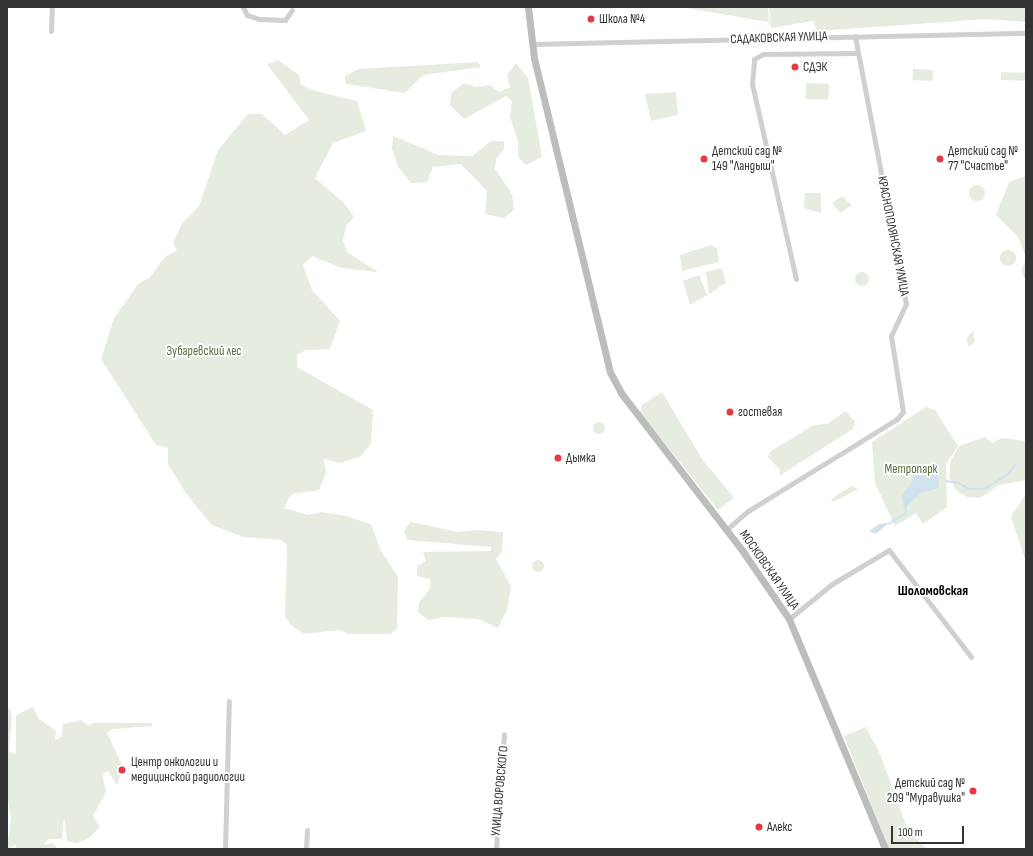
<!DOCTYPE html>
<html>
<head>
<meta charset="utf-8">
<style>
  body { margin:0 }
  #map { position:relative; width:1033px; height:856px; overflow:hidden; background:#fff; font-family:"Sofia Sans Condensed",sans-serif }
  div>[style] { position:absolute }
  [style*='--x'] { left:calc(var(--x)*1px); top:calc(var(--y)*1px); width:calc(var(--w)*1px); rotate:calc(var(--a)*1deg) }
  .green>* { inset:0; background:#e6ecdf; transform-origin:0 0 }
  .round { border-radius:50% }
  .water>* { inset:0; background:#cfe2ee }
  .stream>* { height:1.5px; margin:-0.75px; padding:0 0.75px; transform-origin:0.75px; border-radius:0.75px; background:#cfe2ee }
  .minor>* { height:5px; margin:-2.5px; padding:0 2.5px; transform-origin:2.5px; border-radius:2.5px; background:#d0d0d0 }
  .secondary>* { height:7px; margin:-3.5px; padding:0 3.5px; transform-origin:3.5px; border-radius:3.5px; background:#bdbdbd }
  .dots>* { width:11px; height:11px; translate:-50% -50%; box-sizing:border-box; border:2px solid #fff; border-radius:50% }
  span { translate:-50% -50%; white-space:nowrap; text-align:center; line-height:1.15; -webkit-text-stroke:4px #fff; paint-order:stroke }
  .poi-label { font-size:13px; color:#333 }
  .left { translate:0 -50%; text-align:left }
  .right { translate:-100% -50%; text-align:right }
  .street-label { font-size:13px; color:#333 }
  .park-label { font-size:13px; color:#56703f }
  .neighbourhood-label { font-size:14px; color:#000; font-weight:700 }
  .frame { position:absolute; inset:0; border:8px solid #333; pointer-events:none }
  .scale { position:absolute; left:891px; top:826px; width:73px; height:18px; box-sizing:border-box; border:2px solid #333; border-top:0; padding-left:5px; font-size:12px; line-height:14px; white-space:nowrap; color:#333; -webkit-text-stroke:3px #fff; paint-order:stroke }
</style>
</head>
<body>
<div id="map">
  <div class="green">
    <i style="clip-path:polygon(681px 7px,768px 7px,769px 22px)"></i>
    <i style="clip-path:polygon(769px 7px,1026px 7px,1026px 22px,987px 19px,817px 31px,813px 21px,771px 28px)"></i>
    <i style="clip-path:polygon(278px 60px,299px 75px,301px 84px,311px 90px,357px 101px,366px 131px,333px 143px,315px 178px,345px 204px,354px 217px,346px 226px,343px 240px,347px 252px,378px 272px,342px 268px,312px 256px,303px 265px,312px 290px,340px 321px,330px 349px,306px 350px,297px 355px,297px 367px,373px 410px,371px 444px,360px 457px,339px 463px,324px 459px,326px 473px,319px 490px,291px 494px,284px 508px,308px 515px,322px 512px,345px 516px,371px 524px,380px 549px,398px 577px,397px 629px,390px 634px,348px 634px,340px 630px,304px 634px,292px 626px,285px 617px,287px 545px,281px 540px,243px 537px,212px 525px,187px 495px,168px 464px,168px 448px,156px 445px,101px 359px,114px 318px,138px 284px,149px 278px,166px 256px,177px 251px,173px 243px,182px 224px,199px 206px,218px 150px,248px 114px,262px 114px,285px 135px,309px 120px,267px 64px)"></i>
    <i style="clip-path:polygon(478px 62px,481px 67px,423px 75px,405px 93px,346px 84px,345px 76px,358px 69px)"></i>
    <i style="clip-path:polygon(516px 63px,528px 78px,542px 157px,526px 165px,518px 157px,518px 141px,510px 117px,512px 101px,506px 96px,464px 119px,450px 105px,451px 93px,464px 83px,477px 87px,490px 85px,499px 92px,510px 87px,507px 75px)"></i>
    <i style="left:913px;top:69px;width:20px;height:11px;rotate:3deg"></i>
    <i style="left:1001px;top:72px;width:24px;height:8px;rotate:2deg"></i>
    <i style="left:806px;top:83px;width:23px;height:16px;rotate:2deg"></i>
    <i style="clip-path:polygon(676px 92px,678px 115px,651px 121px,645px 94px)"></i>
    <i style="clip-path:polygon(393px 136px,439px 155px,472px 156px,491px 141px,504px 141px,504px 149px,496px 159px,495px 169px,512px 194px,514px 210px,504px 218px,485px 214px,487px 191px,461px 164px,433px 167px,427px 182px,411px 183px,398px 167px,392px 149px)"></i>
    <i style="clip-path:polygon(1026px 176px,1026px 257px,1018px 237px,996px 215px,1009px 182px)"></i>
    <i class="round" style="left:969px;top:185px;width:16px;height:16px"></i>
    <i style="clip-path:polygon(805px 193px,821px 193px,821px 213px,804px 208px)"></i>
    <i style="clip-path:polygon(842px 196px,852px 205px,840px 213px,832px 203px)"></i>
    <i style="clip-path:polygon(711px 245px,717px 248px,719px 262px,682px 271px,680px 255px)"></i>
    <i class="round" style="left:1000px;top:250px;width:16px;height:16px"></i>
    <i style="clip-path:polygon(1026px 260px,1026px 281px,1021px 271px)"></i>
    <i style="clip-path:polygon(722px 268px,726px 283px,709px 294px,706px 272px)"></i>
    <i class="round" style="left:855px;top:272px;width:14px;height:14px"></i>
    <i style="clip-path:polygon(699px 275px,707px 295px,690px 305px,683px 281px)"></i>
    <i style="clip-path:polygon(973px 331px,975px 342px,968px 347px,967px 338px)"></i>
    <i style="clip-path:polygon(662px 392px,702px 459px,734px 498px,718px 510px,640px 412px,642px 405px)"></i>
    <i style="clip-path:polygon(926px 407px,935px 410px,958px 446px,946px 464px,947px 507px,923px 524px,916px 513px,895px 526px,875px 483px,872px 442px)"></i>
    <i style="clip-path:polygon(846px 411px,855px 422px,853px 429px,779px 476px,780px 470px,768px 457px,771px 451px,814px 425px,827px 424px)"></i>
    <i class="round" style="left:593px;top:422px;width:12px;height:12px"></i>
    <i style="clip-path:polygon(985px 437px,992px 443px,1002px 438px,1026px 441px,1026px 480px,999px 485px,980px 498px,967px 497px,957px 491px,949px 477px,951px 460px,959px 446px)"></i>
    <i style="clip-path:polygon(852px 486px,858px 489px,833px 502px,831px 499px)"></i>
    <i style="clip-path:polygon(1026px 493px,1026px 562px,1011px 517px)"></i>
    <i style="clip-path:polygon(410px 522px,458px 532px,477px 530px,503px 532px,502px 551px,496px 559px,511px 586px,507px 610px,498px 628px,478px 619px,445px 617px,428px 620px,418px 612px,419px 603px,431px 587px,430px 579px,417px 576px,417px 566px,426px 561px,423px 552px,491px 551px,491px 547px,407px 540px,404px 531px)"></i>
    <i class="round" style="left:532px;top:560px;width:12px;height:12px"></i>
    <i style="clip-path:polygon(33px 707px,39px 719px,56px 731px,55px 740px,62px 737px,63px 724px,81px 720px,89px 726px,93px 723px,152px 723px,152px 726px,113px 729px,107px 733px,123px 767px,117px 785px,108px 771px,102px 774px,106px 792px,93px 816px,100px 827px,88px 839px,76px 843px,67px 841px,64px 817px,62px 839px,48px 839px,43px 845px,53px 843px,58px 849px,17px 849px,15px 845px,7px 849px,11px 818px,7px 794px,7px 709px,10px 708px,12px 717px,9px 752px,16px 754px,16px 715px)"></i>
    <i style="clip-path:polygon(866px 727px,880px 754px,908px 830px,927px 849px,889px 849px,844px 736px)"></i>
  </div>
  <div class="water">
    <i style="clip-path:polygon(922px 466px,938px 469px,939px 488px,921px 493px,904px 509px,902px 495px,912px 482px,914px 469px)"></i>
    <i style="clip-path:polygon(889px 523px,876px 534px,869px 531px,879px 524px)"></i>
  </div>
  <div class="stream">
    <i style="--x:946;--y:481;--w:13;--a:9"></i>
    <i style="--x:959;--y:483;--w:12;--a:31"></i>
    <i style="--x:969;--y:489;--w:16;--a:0"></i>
    <i style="--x:985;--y:489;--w:27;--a:-33"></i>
    <i style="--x:1008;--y:474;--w:11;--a:-52"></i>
    <i style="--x:889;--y:524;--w:19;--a:-32"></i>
    <i style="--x:905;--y:514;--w:5;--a:-79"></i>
  </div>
  <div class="minor">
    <i style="--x:243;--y:7;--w:9;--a:63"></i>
    <i style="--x:247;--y:15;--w:13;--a:18"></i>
    <i style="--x:259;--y:19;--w:26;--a:2"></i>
    <i style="--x:285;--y:20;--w:12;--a:-55"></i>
    <i style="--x:51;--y:31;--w:24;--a:-88"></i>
    <i style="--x:532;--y:44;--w:494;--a:-1.3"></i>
    <i style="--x:796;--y:279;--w:200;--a:-102.7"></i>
    <i style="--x:752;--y:84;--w:25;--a:-85"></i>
    <i style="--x:754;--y:59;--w:10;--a:-29"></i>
    <i style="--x:763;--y:54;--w:94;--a:-0.6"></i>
    <i style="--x:726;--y:530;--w:29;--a:-41"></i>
    <i style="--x:748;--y:511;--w:175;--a:-31.7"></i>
    <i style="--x:897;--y:419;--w:9;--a:-49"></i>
    <i style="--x:903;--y:412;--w:77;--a:-99"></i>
    <i style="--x:891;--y:336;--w:35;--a:-65"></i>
    <i style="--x:906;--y:304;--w:273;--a:-100.8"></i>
    <i style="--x:789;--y:619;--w:55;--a:-39.1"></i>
    <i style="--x:832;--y:584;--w:66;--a:-30.8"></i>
    <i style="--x:889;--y:550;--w:135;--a:52.5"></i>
    <i style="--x:225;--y:849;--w:148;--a:-88.5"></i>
    <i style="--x:306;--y:849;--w:19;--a:-87"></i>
    <i style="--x:496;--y:849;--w:115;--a:-86"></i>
  </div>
  <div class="secondary">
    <i style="--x:528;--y:7;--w:51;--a:83.3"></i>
    <i style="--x:534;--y:58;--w:323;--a:76.4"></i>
    <i style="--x:610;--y:372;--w:24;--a:62"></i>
    <i style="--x:621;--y:393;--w:202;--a:52.4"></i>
    <i style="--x:744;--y:553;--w:80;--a:55.7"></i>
    <i style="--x:789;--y:619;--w:249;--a:67.3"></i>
  </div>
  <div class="dots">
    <i style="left:591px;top:19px;background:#e63946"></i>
    <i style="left:795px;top:67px;background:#e63946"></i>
    <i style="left:704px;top:159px;background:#e63946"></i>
    <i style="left:940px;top:159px;background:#e63946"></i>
    <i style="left:730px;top:412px;background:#e63946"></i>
    <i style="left:558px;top:458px;background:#e63946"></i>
    <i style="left:122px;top:770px;background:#e63946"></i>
    <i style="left:973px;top:791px;background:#e63946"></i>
    <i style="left:759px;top:827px;background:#e63946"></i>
  </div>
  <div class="poi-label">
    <span class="left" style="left:599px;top:19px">Школа №4</span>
    <span class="left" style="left:803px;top:67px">СДЭК</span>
    <span class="left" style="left:712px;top:159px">Детский сад №<br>149 "Ландыш"</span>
    <span class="left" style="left:948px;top:159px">Детский сад №<br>77 "Счастье"</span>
    <span class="left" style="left:738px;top:412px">гостевая</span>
    <span class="left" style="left:566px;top:458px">Дымка</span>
    <span class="left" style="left:131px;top:770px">Центр онкологии и<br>медицинской радиологии</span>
    <span class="right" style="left:965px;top:791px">Детский сад №<br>209 "Муравушка"</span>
    <span class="left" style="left:767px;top:827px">Алекс</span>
  </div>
  <div class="street-label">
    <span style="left:779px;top:38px;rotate:-2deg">САДАКОВСКАЯ УЛИЦА</span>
    <span style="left:893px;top:236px;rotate:79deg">КРАСНОПОЛЯНСКАЯ УЛИЦА</span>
    <span style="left:769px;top:570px;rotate:55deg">МОСКОВСКАЯ УЛИЦА</span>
    <span style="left:500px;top:791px;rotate:-85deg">УЛИЦА ВОРОВСКОГО</span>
  </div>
  <div class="park-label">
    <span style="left:204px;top:351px">Зубаревский лес</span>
    <span style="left:911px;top:469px">Метропарк</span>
  </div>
  <div class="neighbourhood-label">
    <span style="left:933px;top:591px">Шоломовская</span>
  </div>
  <div class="frame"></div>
  <div class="scale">100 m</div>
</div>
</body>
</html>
